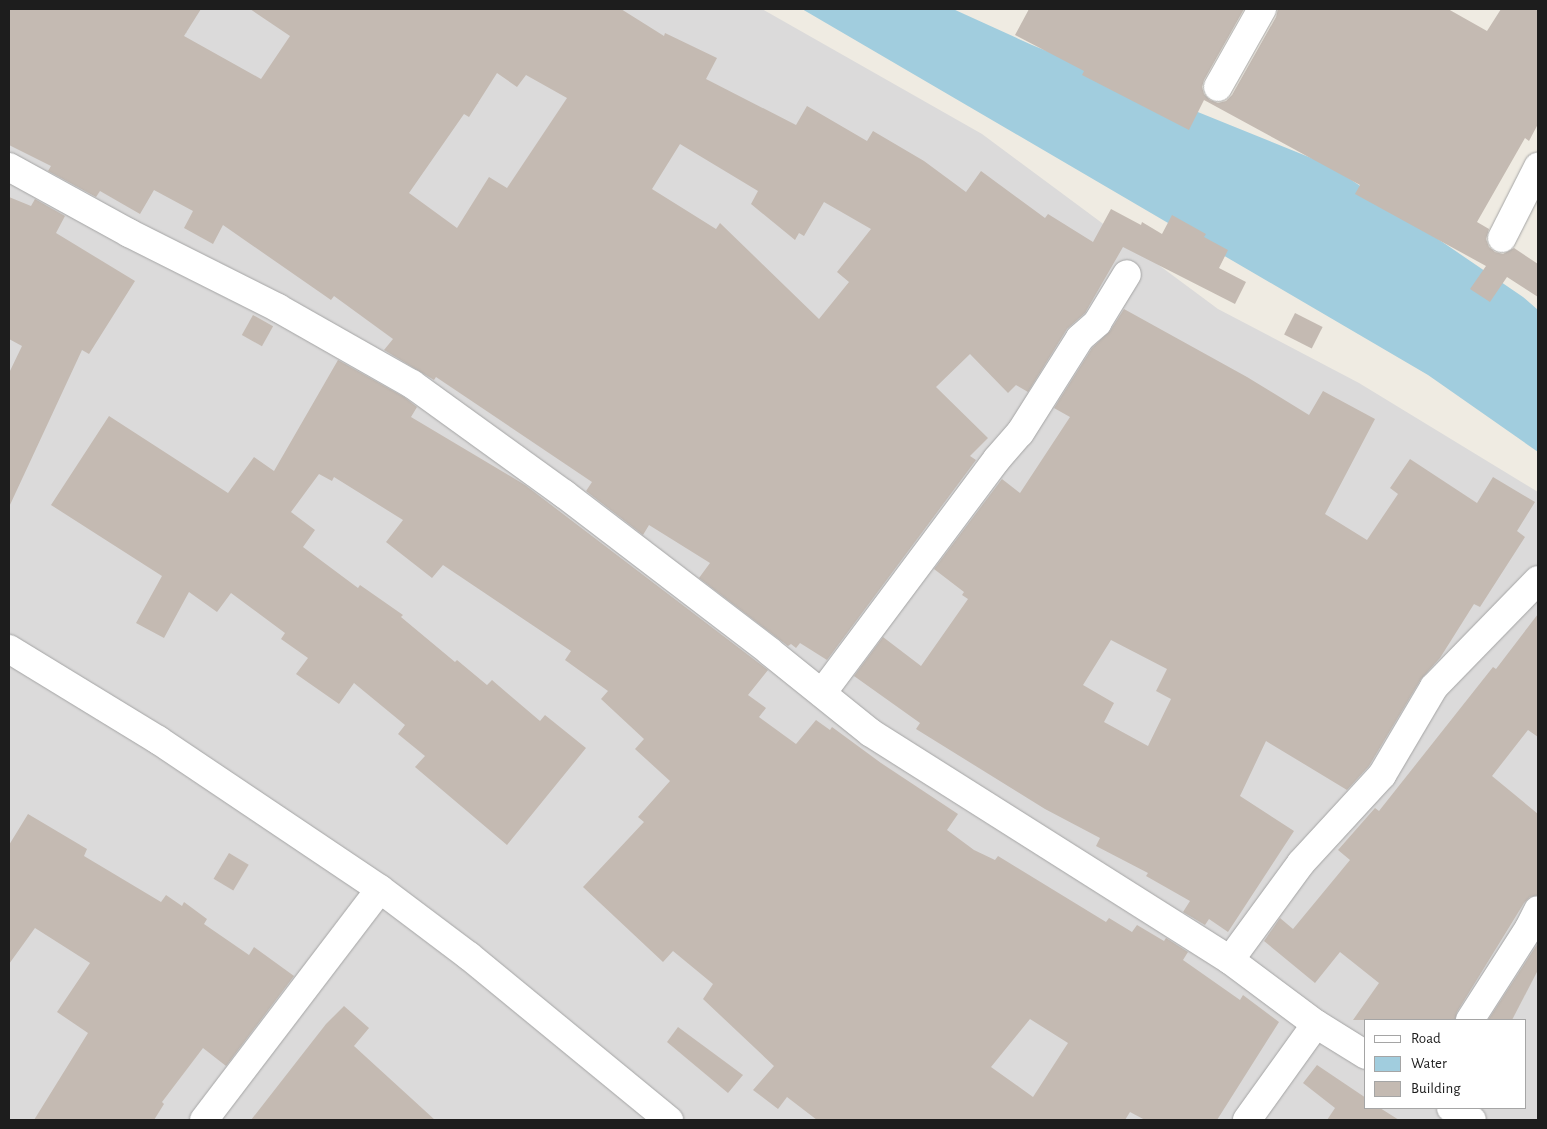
<!DOCTYPE html>
<html>
<head>
<meta charset="utf-8">
<style>
  body { margin:0 }
  #map { position:relative; width:1547px; height:1129px; overflow:hidden; background:#efebe2; font-family:"Alegreya Sans",sans-serif }
  div>[style] { position:absolute }
  [style*='--x'] { left:calc(var(--x)*1px); top:calc(var(--y)*1px); width:calc(var(--w)*1px); rotate:calc(var(--a)*1deg) }
  .residential>* { inset:0; background:#dbdada }
  .water>* { inset:0; background:#a1cdde }
  .building>* { inset:0; background:#c4bab2; transform-origin:0 0 }
  .roads { filter:drop-shadow(0 0 1px #a4a4a4) drop-shadow(0 0 1px #a4a4a4) }
  .minor>* { height:28px; margin:-14px; padding:0 14px; transform-origin:14px; border-radius:14px; background:#fff }
  .tertiary>* { height:28px; margin:-14px; padding:0 14px; transform-origin:14px; border-radius:14px; background:#fff }
  span { translate:-50% -50%; white-space:nowrap; text-align:center; line-height:1.15; -webkit-text-stroke:4px #fff; paint-order:stroke }
  .frame { position:absolute; inset:0; border:10px solid #1d1d1d; pointer-events:none }
  .legend { position:absolute; left:1364px; top:1019px; width:162px; height:90px; box-sizing:border-box; background:#fff; border:1px solid #a5a5a5; margin:0; padding:6px 9px; list-style:none; font-size:15px; color:#1d1d1d }
  .legend li { display:flex; align-items:center; gap:10px; height:25px }
  .legend b { width:25px; border:1px solid #a5a5a5 }
</style>
</head>
<body>
<div id="map">
  <div class="residential">
    <i style="clip-path:polygon(evenodd,9px 9px,762px 9px,982px 134px,1218px 309px,1359px 383px,1538px 492px,1538px 1120px,9px 1120px,9px 9px,1366px 1020px,1526px 1020px,1526px 1108px,1366px 1108px,1366px 1020px)"></i>
  </div>
  <div class="water">
    <i style="clip-path:polygon(802px 9px,953px 9px,1032px 45px,1331px 166px,1523px 297px,1538px 310px,1538px 452px,1428px 375px)"></i>
  </div>
  <div class="building">
    <i style="clip-path:polygon(evenodd,9px 9px,201px 9px,184px 36px,261px 79px,290px 36px,250px 9px,621px 9px,664px 36px,665px 33px,717px 58px,706px 79px,796px 125px,807px 106px,867px 141px,873px 131px,924px 161px,966px 192px,981px 171px,1045px 218px,1048px 214px,1093px 242px,1111px 209px,1141px 225px,1142px 222px,1162px 234px,1172px 215px,1206px 234px,1204px 237px,1228px 250px,1219px 268px,1246px 282px,1235px 304px,1123px 247px,1085px 313px,1067px 329px,1028px 392px,1016px 385px,1008px 393px,970px 354px,936px 387px,988px 438px,970px 456px,976px 460px,827px 660px,800px 643px,796px 648px,791px 644px,788px 646px,699px 578px,710px 563px,649px 525px,643px 535px,586px 491px,592px 482px,436px 377px,434px 380px,384px 350px,393px 339px,334px 296px,331px 300px,223px 225px,213px 244px,184px 228px,193px 211px,154px 190px,140px 214px,100px 191px,96px 197px,48px 171px,51px 166px,9px 145px,9px 9px,497px 73px,517px 87px,526px 75px,567px 98px,507px 188px,489px 177px,457px 228px,409px 193px,464px 114px,469px 117px,497px 73px,9px 9px,680px 144px,758px 191px,751px 204px,795px 240px,799px 233px,804px 236px,824px 202px,871px 229px,837px 272px,849px 282px,819px 319px,720px 223px,716px 229px,652px 189px,680px 144px)"></i>
    <i style="clip-path:polygon(1029px 9px,1244px 9px,1204px 80px,1202px 87px,1204px 94px,1210px 100px,1218px 103px,1226px 101px,1232px 95px,1276px 17px,1278px 9px,1448px 9px,1487px 31px,1501px 9px,1538px 9px,1538px 124px,1529px 141px,1525px 138px,1477px 222px,1489px 229px,1486px 239px,1489px 247px,1495px 252px,1503px 254px,1514px 248px,1538px 264px,1538px 297px,1507px 277px,1490px 302px,1470px 289px,1486px 266px,1355px 194px,1360px 185px,1204px 100px,1189px 130px,1082px 75px,1084px 71px,1015px 35px)"></i>
    <i style="clip-path:polygon(9px 197px,31px 206px,35px 199px,65px 216px,56px 233px,135px 281px,89px 354px,82px 350px,9px 507px,9px 373px,22px 346px,9px 339px)"></i>
    <i style="clip-path:polygon(evenodd,1124px 309px,1247px 377px,1309px 415px,1323px 391px,1375px 419px,1325px 514px,1367px 540px,1398px 494px,1390px 488px,1410px 459px,1477px 503px,1493px 477px,1535px 502px,1517px 531px,1525px 537px,1480px 607px,1474px 604px,1440px 658px,1421px 679px,1369px 766px,1347px 790px,1266px 741px,1240px 796px,1294px 831px,1228px 932px,1209px 919px,1205px 925px,1183px 912px,1190px 901px,1146px 876px,1148px 873px,1096px 846px,1100px 838px,1045px 809px,916px 729px,920px 723px,854px 676px,883px 637px,921px 666px,968px 599px,962px 595px,964px 592px,934px 569px,1002px 479px,1020px 493px,1070px 417px,1054px 408px,1092px 348px,1110px 331px,1124px 309px,1111px 640px,1167px 669px,1156px 691px,1171px 699px,1148px 746px,1104px 722px,1114px 703px,1083px 685px,1111px 640px)"></i>
    <i style="left:1295px;top:313px;width:31px;height:24px;rotate:27deg"></i>
    <i style="left:253px;top:315px;width:23px;height:23px;rotate:29deg"></i>
    <i style="clip-path:polygon(evenodd,338px 360px,404px 397px,417px 407px,411px 417px,525px 485px,768px 670px,748px 695px,766px 708px,759px 717px,796px 744px,816px 720px,830px 730px,832px 727px,881px 763px,958px 814px,947px 830px,974px 850px,995px 860px,998px 856px,1106px 922px,1109px 918px,1132px 932px,1137px 925px,1164px 941px,1166px 938px,1188px 952px,1183px 960px,1240px 1000px,1243px 995px,1279px 1022px,1217px 1120px,1145px 1120px,1130px 1112px,1125px 1120px,817px 1120px,787px 1097px,778px 1109px,753px 1090px,774px 1066px,703px 999px,713px 984px,673px 951px,663px 962px,583px 887px,644px 822px,638px 817px,670px 781px,635px 749px,644px 739px,601px 699px,608px 691px,565px 660px,571px 651px,443px 565px,432px 578px,386px 542px,403px 520px,334px 477px,332px 481px,319px 474px,291px 512px,315px 530px,303px 547px,358px 588px,360px 585px,403px 615px,401px 617px,455px 662px,457px 660px,487px 685px,492px 680px,540px 721px,545px 715px,586px 748px,507px 845px,415px 767px,425px 756px,398px 734px,405px 725px,354px 683px,339px 704px,296px 674px,308px 658px,281px 639px,285px 633px,231px 593px,217px 612px,189px 592px,164px 638px,136px 623px,162px 576px,51px 505px,109px 416px,228px 493px,254px 457px,274px 471px,338px 360px,1030px 1019px,1068px 1043px,1033px 1097px,991px 1067px,1030px 1019px)"></i>
    <i style="clip-path:polygon(1538px 614px,1538px 737px,1528px 730px,1492px 776px,1538px 814px,1538px 895px,1530px 897px,1524px 903px,1457px 1012px,1455px 1020px,1353px 1020px,1379px 983px,1340px 952px,1315px 983px,1264px 941px,1280px 918px,1293px 929px,1350px 860px,1338px 850px,1375px 808px,1379px 811px,1493px 667px,1496px 669px)"></i>
    <i style="clip-path:polygon(28px 814px,87px 849px,84px 856px,161px 902px,166px 895px,182px 906px,184px 902px,207px 919px,204px 924px,249px 955px,254px 947px,294px 976px,226px 1066px,203px 1048px,162px 1102px,164px 1104px,154px 1120px,34px 1120px,88px 1033px,57px 1012px,90px 963px,35px 928px,9px 964px,9px 845px)"></i>
    <i style="left:229px;top:853px;width:23px;height:30px;rotate:31deg"></i>
    <i style="clip-path:polygon(1538px 943px,1538px 970px,1512px 1020px,1488px 1020px)"></i>
    <i style="clip-path:polygon(344px 1006px,369px 1028px,354px 1046px,435px 1120px,251px 1120px,326px 1024px)"></i>
    <i style="clip-path:polygon(678px 1027px,743px 1075px,728px 1093px,667px 1042px)"></i>
    <i style="clip-path:polygon(1317px 1065px,1366px 1098px,1366px 1108px,1380px 1108px,1399px 1120px,1327px 1120px,1335px 1108px,1303px 1083px)"></i>
  </div>
  <div class="roads">
    <div class="minor">
      <i style="--x:1218;--y:87;--w:90;--a:-60.6"></i>
      <i style="--x:9;--y:167;--w:137;--a:28.8"></i>
      <i style="--x:129;--y:233;--w:167;--a:26.7"></i>
      <i style="--x:278;--y:308;--w:154;--a:29.6"></i>
      <i style="--x:412;--y:384;--w:188;--a:35.9"></i>
      <i style="--x:564;--y:494;--w:258;--a:37.4"></i>
      <i style="--x:769;--y:651;--w:131;--a:38.8"></i>
      <i style="--x:871;--y:733;--w:425;--a:32.3"></i>
      <i style="--x:1230;--y:960;--w:107;--a:36.7"></i>
      <i style="--x:1316;--y:1024;--w:59;--a:31.8"></i>
      <i style="--x:1502;--y:238;--w:80;--a:-63.1"></i>
      <i style="--x:822;--y:693;--w:292;--a:-53.2"></i>
      <i style="--x:997;--y:459;--w:35;--a:-49"></i>
      <i style="--x:1020;--y:433;--w:112;--a:-57.7"></i>
      <i style="--x:1080;--y:338;--w:23;--a:-41"></i>
      <i style="--x:1097;--y:323;--w:57;--a:-58.5"></i>
      <i style="--x:1230;--y:960;--w:120;--a:-53.8"></i>
      <i style="--x:1301;--y:863;--w:120;--a:-47.4"></i>
      <i style="--x:1382;--y:775;--w:102;--a:-59.4"></i>
      <i style="--x:1434;--y:687;--w:149;--a:-45.8"></i>
      <i style="--x:1470;--y:1020;--w:109;--a:-57.3"></i>
      <i style="--x:1529;--y:928;--w:20;--a:-63"></i>
      <i style="--x:1451;--y:1108;--w:24;--a:30"></i>
      <i style="--x:204;--y:1120;--w:290;--a:-52.7"></i>
      <i style="--x:1247;--y:1120;--w:118;--a:-54.3"></i>
    </div>
    <div class="tertiary">
      <i style="--x:9;--y:649;--w:175;--a:31.4"></i>
      <i style="--x:158;--y:740;--w:267;--a:33.9"></i>
      <i style="--x:380;--y:889;--w:111;--a:37"></i>
      <i style="--x:469;--y:956;--w:259;--a:39.4"></i>
    </div>
  </div>
  <div class="frame"></div>
  <ul class="legend">
  <li><b style="height:6px;background:#fff"></b>Road</li>
  <li><b style="height:14px;background:#a1cdde"></b>Water</li>
  <li><b style="height:14px;background:#c4bab2"></b>Building</li>
  </ul>
</div>
</body>
</html>
